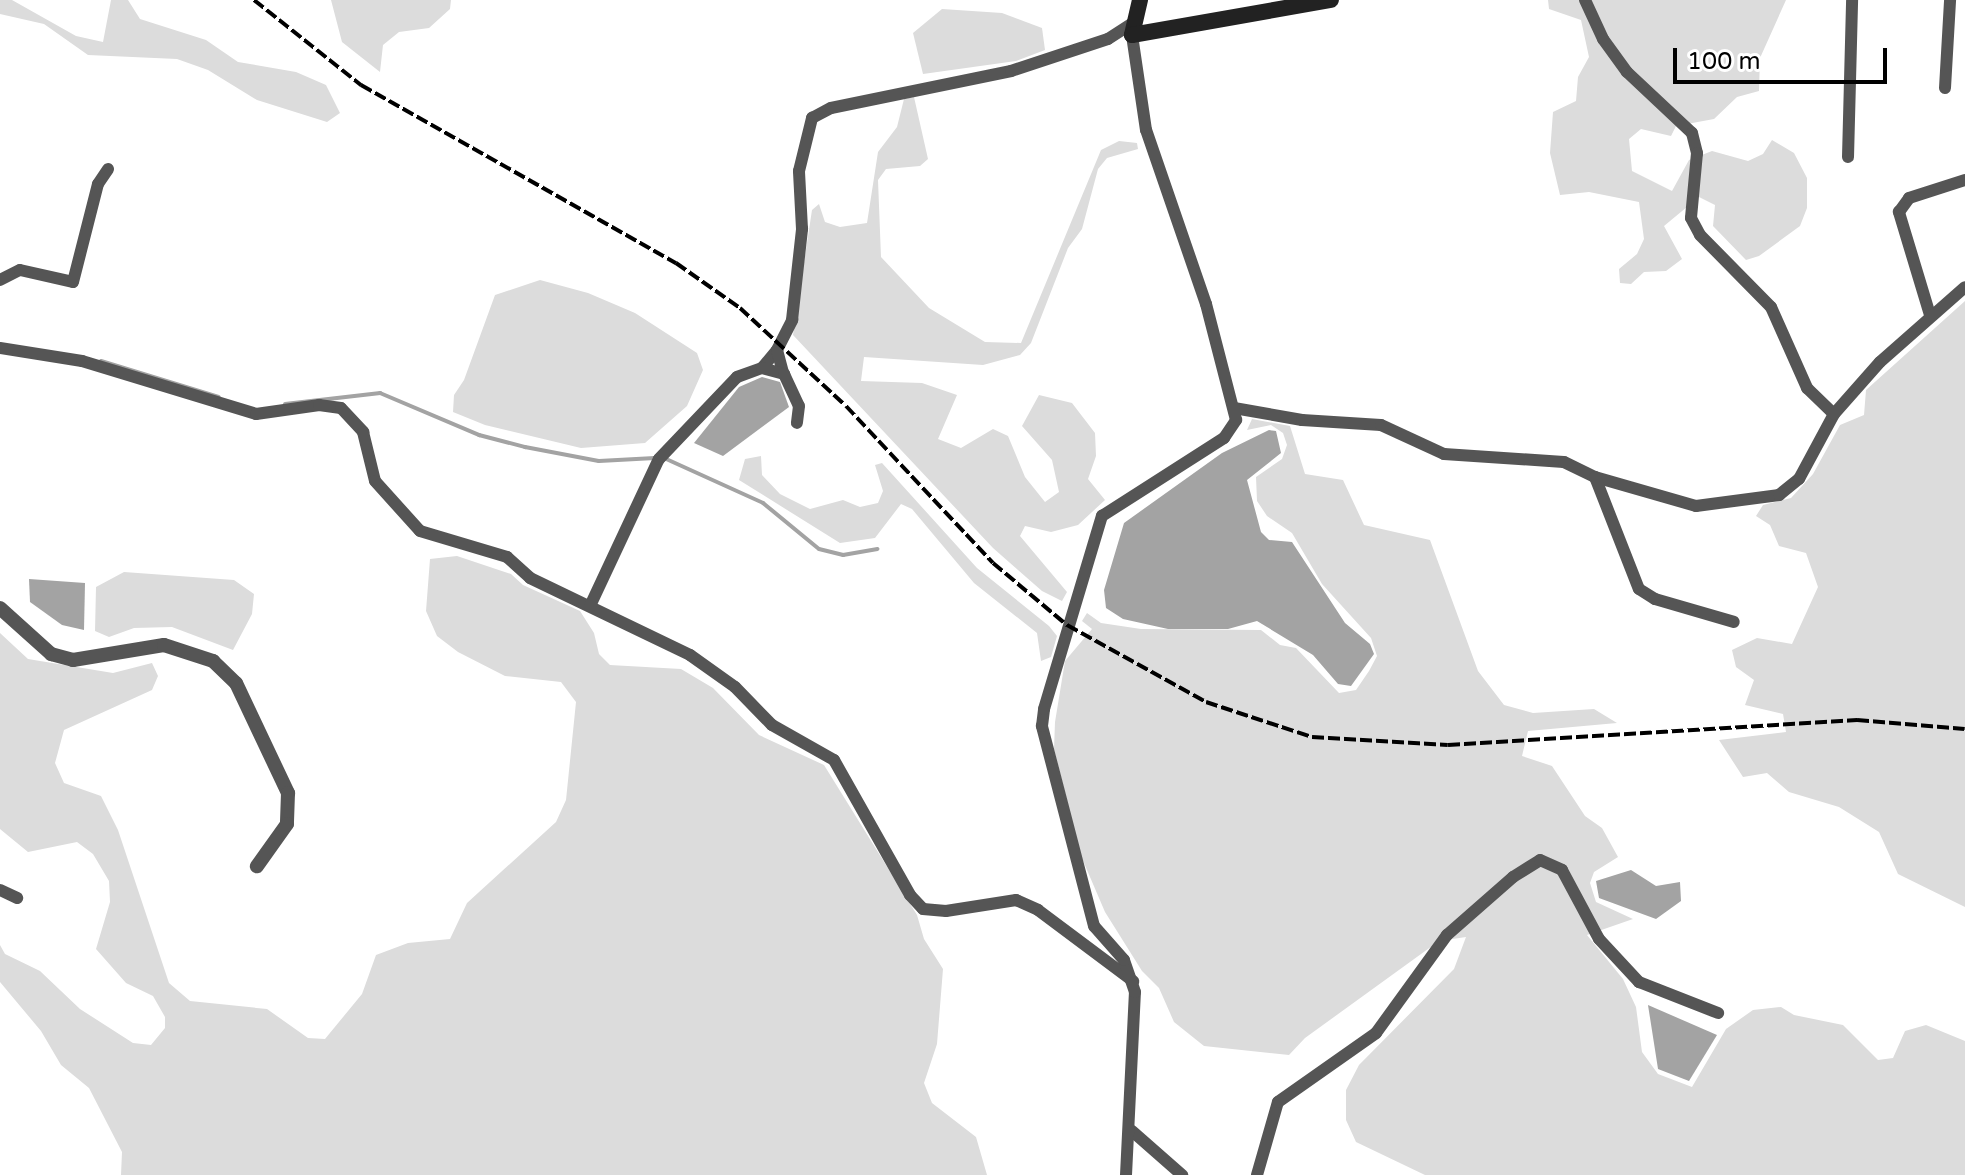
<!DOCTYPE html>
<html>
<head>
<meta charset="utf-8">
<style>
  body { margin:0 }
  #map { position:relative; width:1965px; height:1175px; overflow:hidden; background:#fff; font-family:"Varela Round",sans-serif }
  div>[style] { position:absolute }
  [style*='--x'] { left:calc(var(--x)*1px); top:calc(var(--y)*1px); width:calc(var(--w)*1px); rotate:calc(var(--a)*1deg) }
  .green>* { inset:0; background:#dcdcdc }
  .water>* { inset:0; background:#a3a3a3 }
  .stream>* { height:4px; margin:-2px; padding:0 2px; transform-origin:2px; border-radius:2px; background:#a3a3a3 }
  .minor>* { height:12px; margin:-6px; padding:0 6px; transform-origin:6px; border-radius:6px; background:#555 }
  .tertiary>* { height:14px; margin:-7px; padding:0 7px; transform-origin:7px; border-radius:7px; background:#555 }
  .secondary>* { height:16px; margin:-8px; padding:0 8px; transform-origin:8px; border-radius:8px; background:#222 }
  .rail>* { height:4px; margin-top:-2px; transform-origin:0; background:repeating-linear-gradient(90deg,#000 0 12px,transparent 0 16px) }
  span { translate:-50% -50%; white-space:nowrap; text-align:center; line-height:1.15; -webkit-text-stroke:7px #fff; paint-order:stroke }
  .scale { position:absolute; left:1673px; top:48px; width:214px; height:36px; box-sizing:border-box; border:4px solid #000; border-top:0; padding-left:10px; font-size:24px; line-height:28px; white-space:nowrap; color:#000; -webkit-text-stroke:6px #fff; paint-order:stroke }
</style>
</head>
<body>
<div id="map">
  <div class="green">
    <i style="clip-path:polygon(0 0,12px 0,76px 36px,103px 42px,111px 0,128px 0,140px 19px,206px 40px,238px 62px,296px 72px,326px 85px,340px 113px,327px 122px,257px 100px,208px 70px,177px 59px,88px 55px,44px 24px,0 14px)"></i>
    <i style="clip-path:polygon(331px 0,451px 0,450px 9px,429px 28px,399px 32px,383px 45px,380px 72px,342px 42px)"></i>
    <i style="clip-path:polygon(1548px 0,1786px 0,1760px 58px,1759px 91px,1737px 97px,1714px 119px,1676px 126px,1671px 136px,1641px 129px,1629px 139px,1632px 171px,1672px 191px,1689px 160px,1712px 151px,1748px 161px,1763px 154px,1772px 140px,1794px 153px,1807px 178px,1807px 208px,1800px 226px,1759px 256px,1746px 260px,1713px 226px,1715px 205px,1699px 197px,1664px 226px,1682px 259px,1666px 271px,1644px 272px,1631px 284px,1620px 283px,1619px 269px,1637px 254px,1644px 239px,1639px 202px,1589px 192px,1560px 195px,1550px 153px,1553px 112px,1576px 101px,1578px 77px,1589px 57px,1581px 20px,1549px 9px)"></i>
    <i style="clip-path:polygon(942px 9px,1002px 13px,1042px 28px,1045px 50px,1016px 61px,923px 74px,913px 33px)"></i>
    <i style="clip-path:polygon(914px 97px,928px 159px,920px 166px,886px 169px,878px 180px,881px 257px,929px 308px,985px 342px,1021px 343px,1101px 150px,1119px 141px,1137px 143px,1138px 149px,1107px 158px,1098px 169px,1082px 229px,1068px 248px,1031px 343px,1020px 355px,983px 365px,864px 357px,861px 381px,922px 383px,957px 395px,938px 439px,961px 448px,993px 429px,1008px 436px,1025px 477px,1045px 502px,1059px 492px,1052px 460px,1022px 426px,1039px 395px,1072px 403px,1095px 433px,1096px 456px,1088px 479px,1105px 500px,1078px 525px,1051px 532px,1025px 526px,1020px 536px,1067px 592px,1062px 601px,1042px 591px,993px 548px,793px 335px,812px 210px,819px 204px,825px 222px,840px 227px,867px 223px,878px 152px,897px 127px,904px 99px)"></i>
    <i style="clip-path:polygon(540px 280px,588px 293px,635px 313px,697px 353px,703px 370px,687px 406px,645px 443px,581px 448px,485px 425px,453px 412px,454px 395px,464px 380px,495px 295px)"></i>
    <i style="clip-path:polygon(1965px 301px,1965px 907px,1898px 874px,1879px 832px,1839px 807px,1789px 792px,1767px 773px,1743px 777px,1719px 740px,1786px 732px,1783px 714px,1745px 705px,1754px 680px,1736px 667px,1732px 650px,1757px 638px,1792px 644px,1818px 587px,1806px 553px,1779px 546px,1770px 525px,1756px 516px,1763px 505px,1791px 498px,1813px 474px,1840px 425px,1864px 415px,1866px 390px)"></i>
    <i style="clip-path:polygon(1252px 419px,1290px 426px,1305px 474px,1343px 480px,1364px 525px,1430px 540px,1478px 671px,1504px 705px,1533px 713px,1594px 709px,1617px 723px,1528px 731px,1522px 756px,1552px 766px,1585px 816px,1602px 828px,1618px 857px,1594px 872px,1590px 883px,1596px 902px,1633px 919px,1587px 935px,1623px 979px,1636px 1007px,1642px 1052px,1658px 1074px,1692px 1087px,1726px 1029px,1753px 1010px,1781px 1007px,1794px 1015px,1843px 1025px,1878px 1060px,1893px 1058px,1905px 1031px,1926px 1025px,1965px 1041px,1965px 1175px,1425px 1175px,1356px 1142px,1346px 1120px,1346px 1090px,1359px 1065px,1454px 969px,1466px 937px,1439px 941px,1305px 1038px,1289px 1055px,1204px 1046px,1174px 1022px,1159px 988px,1142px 971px,1105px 912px,1081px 856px,1054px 749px,1055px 722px,1065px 661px,1092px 629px,1082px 621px,1087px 613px,1101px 623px,1141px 629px,1261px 630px,1280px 645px,1296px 648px,1339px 693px,1356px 690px,1369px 671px,1377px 656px,1371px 638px,1322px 584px,1292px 533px,1267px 516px,1257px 501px,1256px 477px,1282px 459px,1287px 445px,1283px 433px,1271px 425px,1247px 430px)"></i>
    <i style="clip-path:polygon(761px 456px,762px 475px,780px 494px,810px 509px,843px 500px,860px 507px,878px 503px,883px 491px,875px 465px,882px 463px,977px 568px,1049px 626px,1057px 636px,1051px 657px,1041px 661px,1037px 633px,974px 583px,912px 509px,901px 504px,875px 538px,840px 543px,739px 480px,745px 459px)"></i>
    <i style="clip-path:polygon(457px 556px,511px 574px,523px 585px,580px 611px,594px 633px,599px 654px,610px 665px,681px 669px,713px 688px,759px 735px,824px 765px,917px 915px,924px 939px,943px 969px,937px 1044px,924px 1083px,932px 1103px,976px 1137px,987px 1175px,121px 1175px,122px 1152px,89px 1088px,61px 1065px,41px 1031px,0 982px,0 945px,5px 954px,40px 971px,80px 1009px,133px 1043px,151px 1045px,165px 1028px,165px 1017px,153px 996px,126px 983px,96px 949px,110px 902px,109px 881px,93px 854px,77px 842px,28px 852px,0 829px,0 633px,28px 659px,113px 673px,152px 663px,158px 676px,152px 690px,64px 730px,55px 763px,64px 783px,101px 796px,118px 830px,169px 983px,190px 1001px,267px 1009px,308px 1038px,325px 1039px,362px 994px,376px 955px,408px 943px,450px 939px,467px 903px,556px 822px,566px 800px,576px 702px,561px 682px,505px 676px,458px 652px,437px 636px,426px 611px,430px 559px)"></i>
    <i style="clip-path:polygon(124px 572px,234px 580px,254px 594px,252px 614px,233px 650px,172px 627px,134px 628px,109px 637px,95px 631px,96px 587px)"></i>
  </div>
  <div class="water">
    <i style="clip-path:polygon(762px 377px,780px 382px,789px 407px,723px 456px,694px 443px,739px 387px)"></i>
    <i style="clip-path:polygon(1269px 430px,1276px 431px,1281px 453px,1247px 480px,1261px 532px,1269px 540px,1292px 542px,1345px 623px,1370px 644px,1374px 654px,1351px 686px,1338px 684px,1313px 655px,1257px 621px,1228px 629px,1168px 629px,1123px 619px,1106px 608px,1104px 590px,1124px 523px,1222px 453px)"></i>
    <i style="clip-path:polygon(29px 579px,85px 583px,84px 630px,62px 625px,30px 602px)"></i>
    <i style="clip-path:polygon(1631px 870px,1656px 886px,1680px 882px,1681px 901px,1656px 919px,1599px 898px,1596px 881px)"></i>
    <i style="clip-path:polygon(1648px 1005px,1717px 1035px,1689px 1081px,1658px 1069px)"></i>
  </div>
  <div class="stream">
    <i style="--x:101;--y:361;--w:123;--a:17"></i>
    <i style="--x:285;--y:404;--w:96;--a:-6.6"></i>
    <i style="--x:380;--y:393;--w:108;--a:23"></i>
    <i style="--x:479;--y:435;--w:48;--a:14.6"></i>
    <i style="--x:525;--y:447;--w:75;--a:10.7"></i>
    <i style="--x:599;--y:461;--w:56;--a:-3.1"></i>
    <i style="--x:664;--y:458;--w:109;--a:24.4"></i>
    <i style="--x:763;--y:503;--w:72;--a:39.4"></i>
    <i style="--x:819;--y:549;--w:25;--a:14"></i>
    <i style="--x:843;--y:555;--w:35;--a:-10"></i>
  </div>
  <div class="minor">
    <i style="--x:1585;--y:0;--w:43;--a:65.2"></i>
    <i style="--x:1603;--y:39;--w:41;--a:54"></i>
    <i style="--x:1627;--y:72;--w:89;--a:43.2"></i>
    <i style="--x:1692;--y:133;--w:21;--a:76"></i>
    <i style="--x:1697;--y:153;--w:65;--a:95.3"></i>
    <i style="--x:1691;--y:218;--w:19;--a:62"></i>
    <i style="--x:1700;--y:235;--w:101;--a:45.4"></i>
    <i style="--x:1771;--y:307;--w:89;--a:66"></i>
    <i style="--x:1807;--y:388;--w:37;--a:44"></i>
    <i style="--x:1945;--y:88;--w:88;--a:-86.7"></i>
    <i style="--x:1848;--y:157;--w:157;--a:-88.5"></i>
    <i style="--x:0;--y:280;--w:22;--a:-27"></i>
    <i style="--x:20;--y:270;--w:54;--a:12.8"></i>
    <i style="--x:73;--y:282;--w:101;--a:-75.7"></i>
    <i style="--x:98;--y:184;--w:18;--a:-56"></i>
    <i style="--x:1930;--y:315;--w:108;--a:-106.8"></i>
    <i style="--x:1899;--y:212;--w:17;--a:-54"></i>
    <i style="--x:1909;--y:198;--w:59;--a:-17.8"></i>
    <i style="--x:0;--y:348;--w:83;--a:9"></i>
    <i style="--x:82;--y:361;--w:182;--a:16.9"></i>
    <i style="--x:256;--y:414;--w:64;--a:-8.1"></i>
    <i style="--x:319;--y:405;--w:22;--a:8"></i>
    <i style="--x:341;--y:408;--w:33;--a:47"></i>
    <i style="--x:363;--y:432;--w:50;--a:76.2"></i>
    <i style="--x:375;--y:481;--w:67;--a:48"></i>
    <i style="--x:420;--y:531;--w:91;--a:16.6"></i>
    <i style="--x:507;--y:557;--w:31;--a:42"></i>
    <i style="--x:530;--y:578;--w:178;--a:25.7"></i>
    <i style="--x:690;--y:655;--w:55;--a:35.4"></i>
    <i style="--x:735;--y:687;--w:53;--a:45.8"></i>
    <i style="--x:772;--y:725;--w:71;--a:29.4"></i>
    <i style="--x:834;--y:760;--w:155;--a:60.6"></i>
    <i style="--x:910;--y:895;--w:19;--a:47"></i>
    <i style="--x:923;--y:909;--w:23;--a:5"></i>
    <i style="--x:946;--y:911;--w:71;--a:-8.9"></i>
    <i style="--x:1016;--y:900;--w:24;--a:24"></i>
    <i style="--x:1038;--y:910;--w:119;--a:36.8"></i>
    <i style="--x:777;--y:350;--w:34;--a:-63"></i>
    <i style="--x:792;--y:320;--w:92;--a:-83.7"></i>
    <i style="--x:802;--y:229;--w:58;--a:-93"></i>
    <i style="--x:799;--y:171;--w:55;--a:-76.2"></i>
    <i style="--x:812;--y:118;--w:21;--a:-28"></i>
    <i style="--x:831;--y:108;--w:184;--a:-11.6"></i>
    <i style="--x:1011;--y:71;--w:102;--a:-18.3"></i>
    <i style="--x:1108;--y:39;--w:30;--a:-33"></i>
    <i style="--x:762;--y:368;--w:23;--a:-50"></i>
    <i style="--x:777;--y:350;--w:24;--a:75"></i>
    <i style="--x:1234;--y:408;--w:69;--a:10"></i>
    <i style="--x:1302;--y:420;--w:79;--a:3.6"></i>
    <i style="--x:1381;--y:425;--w:69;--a:24.7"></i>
    <i style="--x:1444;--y:454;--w:120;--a:3.8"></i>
    <i style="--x:1564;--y:462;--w:34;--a:26"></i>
    <i style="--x:1595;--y:477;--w:105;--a:16"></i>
    <i style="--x:1696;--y:506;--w:84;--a:-7.5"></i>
    <i style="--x:1779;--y:495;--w:26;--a:-39"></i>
    <i style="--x:1799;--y:479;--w:74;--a:-61.7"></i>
    <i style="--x:1834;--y:414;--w:69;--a:-48.5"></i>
    <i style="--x:1880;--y:362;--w:113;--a:-41.4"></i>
    <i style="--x:1595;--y:477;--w:120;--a:68.6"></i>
    <i style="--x:1639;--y:589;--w:19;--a:32"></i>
    <i style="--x:1655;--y:599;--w:82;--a:16.2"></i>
    <i style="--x:590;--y:606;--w:162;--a:-64.9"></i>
    <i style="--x:659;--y:459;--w:113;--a:-46.4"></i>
    <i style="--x:737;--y:377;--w:27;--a:-20"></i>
    <i style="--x:762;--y:368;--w:23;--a:15"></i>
    <i style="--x:784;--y:374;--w:35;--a:65"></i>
    <i style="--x:799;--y:406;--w:17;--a:97"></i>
    <i style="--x:0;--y:890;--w:19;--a:25"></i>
    <i style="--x:1132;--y:1131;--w:67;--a:41.3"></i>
    <i style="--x:1126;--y:1175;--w:183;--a:-87.2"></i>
    <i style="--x:1135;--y:992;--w:34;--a:-109"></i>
    <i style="--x:1124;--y:960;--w:45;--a:-131.4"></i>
    <i style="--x:1094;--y:926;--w:207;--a:-104.6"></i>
    <i style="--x:1042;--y:726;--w:17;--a:-83"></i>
    <i style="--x:1044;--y:709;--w:202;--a:-73.3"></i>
    <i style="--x:1102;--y:516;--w:145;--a:-32.6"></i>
    <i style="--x:1224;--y:438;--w:22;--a:-56"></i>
    <i style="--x:1236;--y:420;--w:120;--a:-104.5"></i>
    <i style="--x:1206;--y:304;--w:184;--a:-109"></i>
    <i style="--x:1146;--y:130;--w:96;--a:-98.4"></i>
    <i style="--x:1257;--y:1175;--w:76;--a:-74"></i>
    <i style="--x:1278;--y:1102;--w:120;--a:-35.1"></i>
    <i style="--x:1376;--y:1033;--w:121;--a:-54.1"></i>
    <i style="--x:1447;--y:935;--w:88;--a:-41.3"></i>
    <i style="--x:1513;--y:877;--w:32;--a:-32"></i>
    <i style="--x:1540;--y:860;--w:24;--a:24"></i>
    <i style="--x:1562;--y:870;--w:78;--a:61.8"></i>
    <i style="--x:1599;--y:939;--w:59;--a:47.1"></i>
    <i style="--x:1639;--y:982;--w:85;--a:21.4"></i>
  </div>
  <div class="tertiary">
    <i style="--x:0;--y:608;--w:69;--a:42"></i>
    <i style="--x:51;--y:654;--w:23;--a:15"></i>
    <i style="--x:73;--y:660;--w:92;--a:-9.4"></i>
    <i style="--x:164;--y:645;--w:52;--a:18.1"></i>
    <i style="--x:213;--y:661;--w:32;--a:44"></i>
    <i style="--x:236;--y:683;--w:122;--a:64.7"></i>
    <i style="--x:288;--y:793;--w:31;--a:92"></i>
    <i style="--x:287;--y:824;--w:52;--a:125.5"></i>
  </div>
  <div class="secondary">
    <i style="--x:1140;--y:0;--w:36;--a:103"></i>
    <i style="--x:1132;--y:35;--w:202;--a:-10"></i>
  </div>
  <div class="rail">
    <i style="--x:254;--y:0;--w:137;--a:38.5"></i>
    <i style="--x:361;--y:85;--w:362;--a:29.5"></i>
    <i style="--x:676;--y:263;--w:78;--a:35.1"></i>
    <i style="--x:740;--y:308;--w:144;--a:42.8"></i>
    <i style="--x:846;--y:406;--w:215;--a:46.9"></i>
    <i style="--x:993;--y:563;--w:97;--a:40"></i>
    <i style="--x:1067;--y:625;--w:159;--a:29"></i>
    <i style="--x:1206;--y:702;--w:112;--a:18.3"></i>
    <i style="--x:1312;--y:737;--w:136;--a:3.4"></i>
    <i style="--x:1448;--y:745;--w:410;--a:-3.5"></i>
    <i style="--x:1857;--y:720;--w:108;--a:4.8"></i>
  </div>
  <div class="scale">100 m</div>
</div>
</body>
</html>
